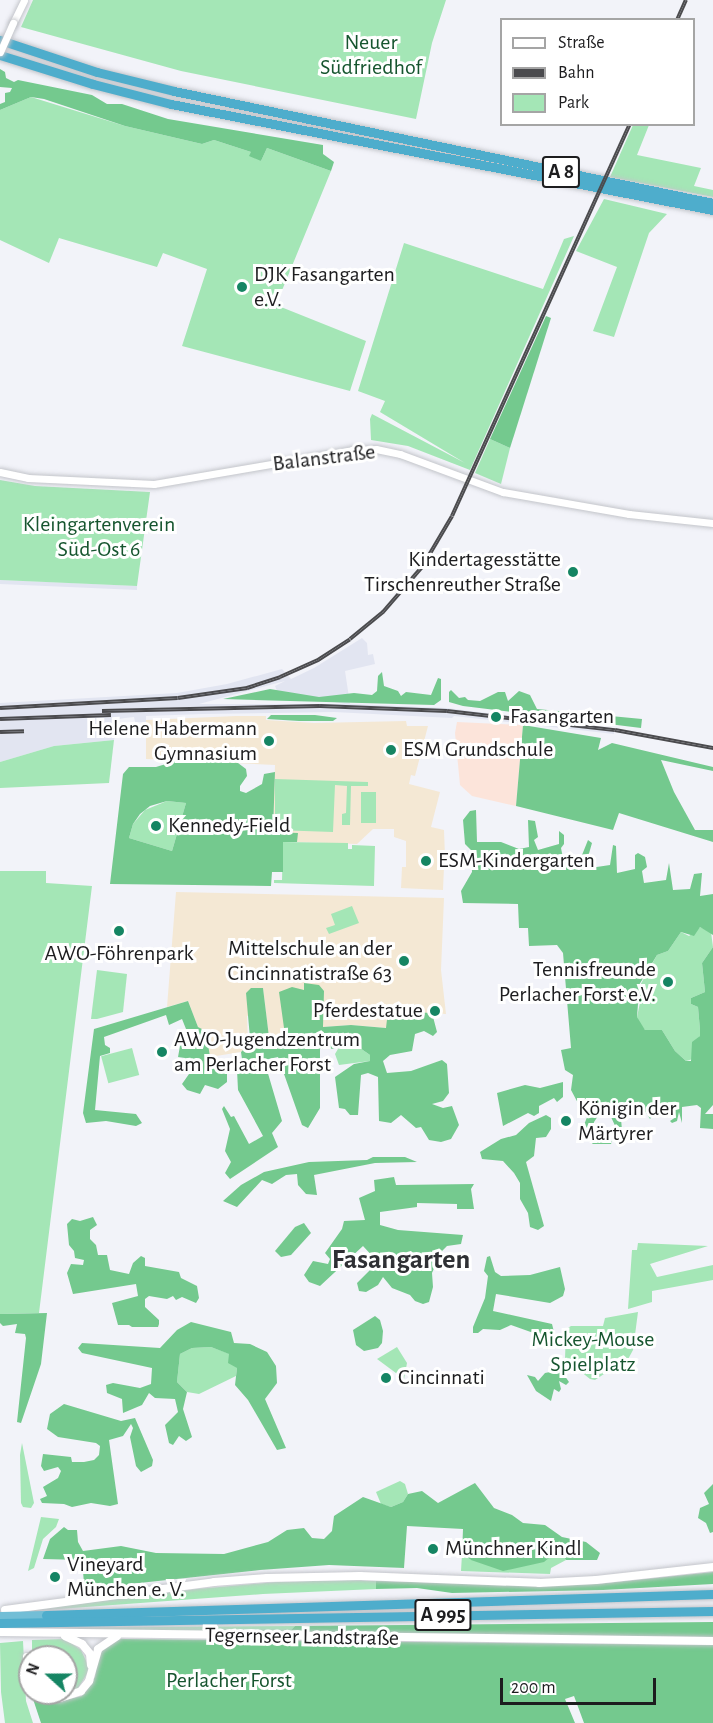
<!DOCTYPE html>
<html>
<head>
<meta charset="utf-8">
<style>
  body { margin:0 }
  #map { position:relative; width:713px; height:1723px; overflow:hidden; background:#f2f3f9; font-family:"Alegreya Sans",sans-serif }
  div>[style] { position:absolute }
  [style*='--x'] { left:calc(var(--x)*1px); top:calc(var(--y)*1px); width:calc(var(--w)*1px); rotate:calc(var(--a)*1deg) }
  .commercial>* { inset:0; background:#fce4da }
  .built>* { inset:0; background:#e2e5f1 }
  .education>* { inset:0; background:#f4e8d4 }
  .green>* { inset:0; background:#a4e6b6; transform-origin:0 0 }
  .forest>* { inset:0; background:#74c98e }
  .roads { filter:drop-shadow(0 0 2px #c3c5ca) drop-shadow(0 0 2px #c3c5ca) }
  .tertiary>* { height:7px; margin:-3.5px; padding:0 3.5px; transform-origin:3.5px; border-radius:3.5px; background:#fff }
  .secondary>* { height:8px; margin:-4px; padding:0 4px; transform-origin:4px; border-radius:4px; background:#fff }
  .trunk>* { height:9px; margin:-4.5px; padding:0 4.5px; transform-origin:4.5px; border-radius:4.5px; background:#72bed6 }
  .motorway>* { height:9px; margin:-4.5px; padding:0 4.5px; transform-origin:4.5px; border-radius:4.5px; background:#4eadcc }
  .rail>* { height:4px; margin-top:-2px; transform-origin:0; background:repeating-linear-gradient(90deg,#fff 0 4.5px,#4b4b4e 0 9px); box-sizing:border-box; border-block:2px solid #4b4b4e }
  .bridges { filter:drop-shadow(0 0 2px #c3c5ca) drop-shadow(0 0 2px #c3c5ca) }
  .tertiary-bridge>* { height:7px; margin:-3.5px; padding:0 3.5px; transform-origin:3.5px; border-radius:3.5px; background:#fff }
  .dots>* { width:16px; height:16px; translate:-50% -50%; box-sizing:border-box; border:3px solid #fff; border-radius:50% }
  span { translate:-50% -50%; white-space:nowrap; text-align:center; line-height:1.15; -webkit-text-stroke:6px #fff; paint-order:stroke }
  .shield-label span { padding:2px 4px; background:#fff; border:2px solid; border-radius:4px; -webkit-text-stroke-width:0 }
  .shield-label { font-size:21px; color:#1d1d1f; font-weight:700 }
  .park-label { font-size:22px; color:#16552f }
  .poi-label { font-size:22px; color:#1d1d1f }
  .left { translate:0 -50%; text-align:left }
  .right { translate:-100% -50%; text-align:right }
  .street-label { font-size:22px; color:#1d1d1f }
  .district-label { font-size:28px; color:#2f3034; font-weight:700 }
  .legend { position:absolute; left:500px; top:18px; width:195px; height:108px; box-sizing:border-box; background:#fff; border:2px solid #a5a5a5; margin:0; padding:8px 10px; list-style:none; font-size:18px; color:#1d1d1f }
  .legend li { display:flex; align-items:center; gap:12px; height:30px }
  .legend b { width:30px; border:2px solid #a5a5a5 }
  .north { position:absolute; left:18px; top:1645px; width:60px; height:60px; box-sizing:border-box; background:#fff; border:2px solid #a5a5a5; border-radius:50%; rotate:291deg; font-size:16px; font-weight:700; line-height:24px; text-align:center; color:#1d1d1f }
  .north::after { content:''; display:block; margin:auto; width:21px; height:27px; background:#158563; clip-path:polygon(50% 0,100% 100%,50% 72%,0 100%) }
  .scale { position:absolute; left:500px; top:1678px; width:156px; height:27px; box-sizing:border-box; border:3px solid #1d1d1f; border-top:0; padding-left:8px; font-size:18px; line-height:21px; white-space:nowrap; color:#1d1d1f; -webkit-text-stroke:4px #fff; paint-order:stroke }
</style>
</head>
<body>
<div id="map">
  <div class="commercial">
    <i style="clip-path:polygon(457px 722px,523px 725px,516px 806px,472px 796px,460px 785px,455px 733px)"></i>
  </div>
  <div class="built">
    <i style="clip-path:polygon(0 580px,49px 582px,137px 586px,137px 590px,0 584px)"></i>
    <i style="clip-path:polygon(evenodd,362px 638px,367px 643px,368px 655px,373px 654px,375px 664px,345px 671px,350px 704px,447px 708px,615px 729px,614px 734px,454px 716px,452px 718px,334px 712px,203px 714px,146px 716px,146px 722px,135px 722px,134px 717px,125px 718px,119px 719px,114px 740px,54px 746px,0 762px,0 703px,177px 693px,227px 684px,282px 669px,291px 679px,314px 668px,362px 638px,285px 681px,275px 686px,277px 691px,345px 704px,199px 704px,285px 681px)"></i>
  </div>
  <div class="education">
    <i style="clip-path:polygon(236px 716px,266px 716px,266px 720px,314px 723px,406px 721px,407px 726px,428px 726px,415px 776px,411px 775px,409px 784px,440px 792px,431px 827px,444px 830px,445px 857px,441px 857px,441px 867px,444px 867px,443px 890px,401px 888px,402px 867px,406px 867px,406px 841px,394px 837px,394px 829px,373px 829px,357px 844px,297px 842px,297px 833px,273px 832px,275px 765px,146px 759px,146px 720px)"></i>
    <i style="clip-path:polygon(176px 892px,444px 898px,441px 970px,446px 1014px,388px 1011px,387px 1028px,351px 1025px,323px 1027px,304px 983px,304px 991px,286px 1035px,269px 1038px,263px 988px,246px 993px,250px 1015px,247px 1016px,248px 1044px,241px 1052px,210px 1057px,206px 1031px,198px 1027px,188px 1001px,167px 1007px)"></i>
  </div>
  <div class="green">
    <i style="clip-path:polygon(33px 0,446px 0,432px 43px,416px 119px,181px 71px,21px 27px)"></i>
    <i style="clip-path:polygon(31px 97px,125px 126px,202px 144px,214px 140px,251px 152px,261px 161px,267px 148px,331px 171px,276px 305px,366px 341px,350px 391px,182px 346px,207px 269px,163px 253px,157px 267px,59px 238px,49px 263px,0 240px,0 110px)"></i>
    <i style="clip-path:polygon(633px 125px,649px 125px,637px 155px,701px 168px,694px 186px,713px 190px,713px 197px,610px 177px)"></i>
    <i style="clip-path:polygon(604px 199px,667px 214px,649px 233px,614px 337px,593px 331px,617px 267px,576px 251px)"></i>
    <i style="clip-path:polygon(574px 236px,470px 470px,408px 446px,371px 440px,370px 419px,372px 414px,465px 463px,380px 412px,385px 401px,358px 391px,404px 243px,543px 289px,564px 239px)"></i>
    <i style="clip-path:polygon(490px 439px,510px 448px,501px 484px,475px 473px)"></i>
    <i style="clip-path:polygon(0 480px,35px 486px,150px 492px,137px 586px,0 580px)"></i>
    <i style="clip-path:polygon(114px 740px,109px 783px,0 788px,0 762px,54px 746px)"></i>
    <i style="clip-path:polygon(275px 779px,368px 782px,368px 786px,351px 786px,350px 825px,342px 825px,342px 814px,346px 813px,347px 786px,335px 785px,333px 832px,275px 830px)"></i>
    <i style="left:361px;top:792px;width:15px;height:31px"></i>
    <i style="clip-path:polygon(167px 801px,186px 803px,172px 851px,129px 838px,133px 824px,145px 810px)"></i>
    <i style="clip-path:polygon(283px 842px,348px 843px,348px 849px,352px 849px,352px 845px,375px 846px,374px 886px,274px 883px,274px 880px,282px 880px)"></i>
    <i style="clip-path:polygon(0 871px,46px 871px,46px 883px,92px 886px,39px 1313px,0 1314px)"></i>
    <i style="clip-path:polygon(352px 906px,359px 923px,329px 934px,326px 928px,335px 925px,331px 914px)"></i>
    <i style="clip-path:polygon(700px 927px,711px 932px,713px 947px,702px 963px,705px 992px,691px 998px,691px 1004px,698px 1007px,700px 1030px,700px 1036px,692px 1047px,693px 1059px,686px 1061px,675px 1051px,662px 1030px,645px 1030px,639px 1023px,637px 1017px,642px 993px,638px 989px,657px 955px,668px 951px,681px 932px,689px 936px)"></i>
    <i style="clip-path:polygon(97px 970px,127px 974px,123px 1012px,97px 1019px,91px 1019px)"></i>
    <i style="left:132px;top:1048px;width:28px;height:32px;rotate:75deg"></i>
    <i style="clip-path:polygon(360px 1048px,370px 1055px,370px 1061px,339px 1065px,335px 1054px,338px 1049px)"></i>
    <i style="clip-path:polygon(638px 1243px,708px 1246px,650px 1264px,657px 1277px,713px 1265px,713px 1280px,652px 1291px,652px 1302px,628px 1309px,632px 1250px,637px 1250px)"></i>
    <i style="clip-path:polygon(638px 1312px,633px 1350px,626px 1363px,615px 1370px,607px 1372px,595px 1380px,590px 1379px,565px 1359px,566px 1329px,571px 1326px,603px 1326px,605px 1318px)"></i>
    <i style="clip-path:polygon(211px 1347px,230px 1354px,237px 1368px,236px 1376px,199px 1394px,187px 1392px,177px 1382px,180px 1354px,192px 1348px)"></i>
    <i style="clip-path:polygon(397px 1347px,407px 1363px,404px 1379px,377px 1359px)"></i>
    <i style="clip-path:polygon(22px 1443px,34px 1503px,31px 1508px,23px 1507px,21px 1503px,20px 1455px)"></i>
    <i style="clip-path:polygon(400px 1481px,405px 1484px,408px 1494px,403px 1502px,391px 1507px,381px 1504px,376px 1492px)"></i>
    <i style="clip-path:polygon(41px 1517px,59px 1519px,56px 1527px,43px 1539px,34px 1568px,28px 1571px)"></i>
    <i style="clip-path:polygon(556px 1552px,562px 1554px,566px 1560px,551px 1568px,550px 1574px,461px 1571px,462px 1554px,471px 1560px)"></i>
    <i style="clip-path:polygon(348px 1580px,376px 1581px,376px 1589px,263px 1594px,4px 1613px,197px 1589px,277px 1582px)"></i>
    <i style="clip-path:polygon(295px 1626px,287px 1634px,29px 1630px,29px 1628px)"></i>
    <i style="clip-path:polygon(65px 1639px,81px 1650px,88px 1665px,88px 1672px,77px 1690px,63px 1695px,53px 1693px,66px 1693px,66px 1657px,32px 1657px,32px 1640px)"></i>
    <i style="clip-path:polygon(23px 1641px,26px 1701px,33px 1723px,5px 1723px,1px 1692px,0 1643px)"></i>
  </div>
  <div class="forest">
    <i style="clip-path:polygon(0 69px,5px 72px,6px 78px,14px 82px,18px 80px,92px 95px,107px 104px,122px 104px,168px 119px,323px 145px,323px 154px,334px 162px,331px 171px,267px 148px,261px 161px,249px 156px,251px 152px,214px 140px,202px 144px,125px 126px,44px 99px,31px 97px,0 110px,0 104px,5px 102px,5px 93px,10px 92px,12px 88px,0 87px)"></i>
    <i style="clip-path:polygon(546px 316px,551px 318px,510px 448px,490px 439px)"></i>
    <i style="clip-path:polygon(382px 672px,384px 686px,398px 691px,401px 696px,406px 692px,431px 695px,438px 678px,441px 679px,441px 700px,434px 705px,223px 699px,270px 689px,319px 697px,354px 693px,372px 695px,377px 691px,378px 676px)"></i>
    <i style="clip-path:polygon(451px 690px,459px 698px,465px 697px,468px 700px,480px 701px,498px 692px,505px 692px,508px 701px,519px 691px,530px 695px,537px 709px,642px 719px,641px 728px,463px 706px,449px 702px,449px 692px)"></i>
    <i style="clip-path:polygon(271px 715px,315px 715px,337px 718px,333px 721px,299px 721px,267px 719px)"></i>
    <i style="clip-path:polygon(523px 725px,601px 738px,598px 750px,612px 743px,713px 767px,713px 771px,661px 760px,674px 792px,695px 830px,713px 830px,713px 842px,619px 813px,613px 830px,516px 806px)"></i>
    <i style="clip-path:polygon(evenodd,179px 760px,238px 763px,246px 769px,247px 776px,240px 786px,240px 791px,246px 793px,262px 784px,264px 774px,275px 772px,273px 832px,298px 833px,297px 842px,283px 842px,283px 872px,272px 872px,271px 886px,110px 884px,123px 774px,129px 767px,156px 767px,179px 760px,167px 801px,186px 803px,172px 851px,129px 838px,133px 824px,140px 814px,150px 806px,167px 801px)"></i>
    <i style="clip-path:polygon(476px 810px,477px 842px,501px 842px,519px 849px,529px 847px,528px 820px,535px 821px,538px 837px,534px 840px,538px 850px,559px 844px,559px 831px,564px 835px,564px 844px,561px 848px,563px 858px,582px 855px,588px 840px,592px 843px,588px 857px,590px 868px,610px 865px,613px 845px,616px 846px,617px 873px,635px 869px,635px 855px,638px 853px,645px 857px,647px 867px,642px 871px,644px 883px,666px 880px,669px 863px,673px 890px,690px 889px,694px 874px,702px 873px,700px 896px,713px 894px,713px 935px,700px 927px,694px 936px,681px 932px,668px 951px,657px 955px,639px 985px,640px 992px,645px 997px,638px 1004px,637px 1017px,645px 1030px,662px 1030px,675px 1051px,686px 1061px,691px 1061px,692px 1042px,700px 1036px,700px 1030px,698px 1007px,691px 1004px,691px 998px,705px 992px,702px 963px,713px 947px,713px 1105px,705px 1114px,713px 1114px,713px 1129px,700px 1128px,701px 1108px,697px 1105px,682px 1107px,682px 1123px,679px 1112px,677px 1121px,672px 1123px,670px 1121px,676px 1117px,673px 1107px,656px 1111px,650px 1119px,645px 1111px,627px 1115px,621px 1119px,622px 1130px,626px 1129px,626px 1132px,618px 1132px,611px 1117px,600px 1113px,594px 1122px,592px 1136px,612px 1141px,611px 1144px,593px 1144px,586px 1138px,582px 1130px,591px 1107px,579px 1105px,571px 1090px,573px 1075px,565px 1070px,561px 1050px,571px 1048px,563px 953px,557px 945px,529px 946px,528px 928px,519px 928px,518px 904px,463px 903px,461px 891px,472px 872px,471px 850px,465px 844px,463px 820px,470px 811px)"></i>
    <i style="clip-path:polygon(304px 983px,319px 985px,324px 991px,323px 1027px,351px 1025px,386px 1028px,388px 1011px,432px 1013px,437px 1032px,433px 1036px,424px 1031px,415px 1034px,412px 1051px,390px 1055px,383px 1061px,387px 1073px,411px 1071px,442px 1060px,447px 1064px,449px 1093px,443px 1101px,432px 1104px,443px 1108px,452px 1106px,459px 1125px,451px 1139px,441px 1142px,429px 1140px,421px 1127px,416px 1128px,401px 1115px,391px 1123px,379px 1121px,378px 1077px,368px 1073px,361px 1075px,358px 1115px,350px 1115px,345px 1109px,339px 1108px,335px 1077px,354px 1064px,370px 1061px,370px 1055px,360px 1048px,320px 1049px,320px 1108px,308px 1128px,302px 1125px,278px 1057px,264px 1060px,282px 1121px,272px 1133px,278px 1147px,230px 1179px,225px 1173px,231px 1162px,225px 1151px,230px 1129px,222px 1109px,224px 1106px,231px 1117px,234px 1116px,249px 1144px,263px 1136px,238px 1090px,237px 1070px,243px 1066px,241px 1052px,248px 1045px,247px 1038px,250px 1038px,246px 993px,251px 988px,263px 988px,269px 1037px,285px 1035px,279px 992px,292px 987px,304px 990px)"></i>
    <i style="clip-path:polygon(188px 1001px,198px 1027px,206px 1031px,210px 1057px,227px 1070px,227px 1082px,218px 1089px,205px 1085px,200px 1094px,187px 1090px,182px 1084px,189px 1074px,184px 1066px,185px 1058px,178px 1057px,180px 1046px,195px 1035px,186px 1029px,182px 1019px,169px 1025px,166px 1015px,104px 1037px,105px 1045px,110px 1048px,110px 1053px,100px 1056px,95px 1110px,136px 1114px,142px 1123px,136px 1126px,106px 1121px,86px 1123px,83px 1113px,94px 1029px)"></i>
    <i style="clip-path:polygon(563px 1082px,563px 1097px,557px 1102px,554px 1098px,539px 1106px,539px 1113px,534px 1116px,528px 1113px,503px 1126px,497px 1093px,525px 1085px,540px 1088px)"></i>
    <i style="clip-path:polygon(546px 1115px,551px 1118px,551px 1129px,546px 1137px,536px 1138px,534px 1156px,526px 1162px,544px 1226px,538px 1230px,530px 1227px,528px 1213px,520px 1199px,520px 1183px,514px 1173px,503px 1161px,482px 1159px,480px 1152px,501px 1139px,516px 1135px,529px 1123px)"></i>
    <i style="clip-path:polygon(373px 1157px,405px 1157px,417px 1162px,375px 1163px,314px 1175px,317px 1195px,306px 1194px,298px 1185px,297px 1174px,286px 1175px,272px 1184px,262px 1180px,237px 1207px,223px 1201px,241px 1185px,264px 1172px,309px 1162px,367px 1160px)"></i>
    <i style="clip-path:polygon(394px 1177px,396px 1185px,474px 1184px,471px 1189px,474px 1209px,457px 1209px,457px 1204px,417px 1203px,417px 1207px,380px 1212px,380px 1225px,398px 1230px,463px 1235px,461px 1244px,447px 1246px,441px 1252px,444px 1262px,436px 1264px,432px 1273px,433px 1287px,429px 1302px,423px 1304px,415px 1301px,410px 1295px,392px 1288px,383px 1277px,378px 1285px,366px 1292px,359px 1291px,357px 1283px,374px 1266px,376px 1260px,363px 1246px,320px 1286px,309px 1282px,304px 1275px,313px 1261px,328px 1264px,330px 1259px,325px 1253px,342px 1229px,344px 1221px,365px 1220px,359px 1198px,375px 1191px,374px 1180px)"></i>
    <i style="clip-path:polygon(93px 1217px,97px 1225px,90px 1230px,90px 1239px,96px 1245px,98px 1255px,107px 1255px,110px 1270px,129px 1274px,133px 1263px,141px 1256px,145px 1258px,145px 1266px,179px 1272px,181px 1278px,197px 1286px,199px 1298px,196px 1303px,182px 1297px,176px 1300px,173px 1296px,167px 1299px,149px 1296px,145px 1299px,145px 1307px,159px 1320px,159px 1324px,158px 1327px,132px 1327px,129px 1325px,118px 1325px,112px 1303px,138px 1296px,136px 1284px,73px 1294px,67px 1273px,71px 1264px,83px 1265px,84px 1260px,75px 1258px,74px 1251px,69px 1245px,67px 1224px,72px 1219px,80px 1221px)"></i>
    <i style="clip-path:polygon(304px 1223px,311px 1233px,291px 1255px,281px 1257px,275px 1251px,295px 1227px)"></i>
    <i style="clip-path:polygon(490px 1256px,495px 1272px,501px 1276px,530px 1275px,560px 1267px,565px 1289px,563px 1296px,550px 1303px,496px 1294px,493px 1311px,552px 1324px,554px 1332px,542px 1336px,511px 1325px,500px 1330px,483px 1329px,478px 1333px,473px 1333px,473px 1327px,485px 1298px,488px 1276px,484px 1271px,487px 1257px)"></i>
    <i style="clip-path:polygon(47px 1313px,41px 1364px,21px 1423px,17px 1422px,26px 1338px,25px 1334px,15px 1333px,17px 1324px,3px 1326px,0 1323px,0 1314px)"></i>
    <i style="clip-path:polygon(375px 1316px,380px 1320px,383px 1331px,382px 1343px,378px 1348px,364px 1351px,356px 1345px,353px 1330px)"></i>
    <i style="clip-path:polygon(191px 1322px,231px 1332px,234px 1343px,250px 1344px,267px 1352px,276px 1366px,277px 1383px,265px 1399px,286px 1448px,277px 1450px,248px 1400px,235px 1385px,237px 1368px,228px 1363px,229px 1354px,211px 1347px,192px 1348px,180px 1354px,177px 1382px,187px 1392px,183px 1409px,192px 1437px,186px 1441px,179px 1436px,173px 1445px,169px 1443px,165px 1425px,178px 1412px,175px 1399px,155px 1398px,149px 1393px,142px 1405px,123px 1413px,122px 1399px,107px 1393px,106px 1385px,113px 1383px,140px 1388px,151px 1384px,152px 1368px,82px 1353px,78px 1348px,82px 1343px,160px 1348px,177px 1330px)"></i>
    <i style="clip-path:polygon(555px 1371px,562px 1372px,569px 1382px,566px 1385px,559px 1381px,561px 1389px,559px 1392px,554px 1389px,551px 1401px,536px 1391px,527px 1375px,535px 1377px,538px 1381px,545px 1373px)"></i>
    <i style="clip-path:polygon(64px 1404px,121px 1421px,135px 1418px,153px 1460px,152px 1466px,141px 1472px,136px 1466px,130px 1437px,133px 1428px,131px 1424px,123px 1436px,109px 1440px,118px 1504px,110px 1506px,91px 1503px,72px 1507px,64px 1504px,42px 1503px,40px 1499px,47px 1496px,43px 1487px,58px 1478px,61px 1471px,58px 1467px,44px 1471px,41px 1466px,43px 1454px,71px 1457px,72px 1462px,84px 1462px,94px 1460px,99px 1455px,100px 1446px,96px 1443px,58px 1437px,47px 1429px,50px 1414px)"></i>
    <i style="clip-path:polygon(475px 1483px,494px 1508px,512px 1515px,523px 1523px,545px 1525px,562px 1537px,586px 1542px,600px 1553px,597px 1560px,566px 1560px,562px 1554px,556px 1552px,544px 1562px,503px 1571px,471px 1560px,462px 1554px,463px 1529px,407px 1526px,404px 1568px,329px 1565px,260px 1570px,130px 1584px,109px 1592px,85px 1595px,82px 1560px,43px 1559px,50px 1539px,64px 1527px,68px 1530px,77px 1530px,78px 1542px,83px 1551px,121px 1546px,156px 1553px,224px 1554px,268px 1542px,287px 1530px,304px 1528px,312px 1538px,324px 1539px,332px 1531px,334px 1516px,363px 1497px,391px 1507px,403px 1502px,408px 1494px,422px 1491px,438px 1503px)"></i>
    <i style="clip-path:polygon(713px 1484px,713px 1532px,710px 1533px,706px 1523px,698px 1518px,700px 1508px,709px 1504px,704px 1493px)"></i>
    <i style="clip-path:polygon(713px 1572px,713px 1584px,603px 1590px,452px 1593px,417px 1588px,376px 1589px,376px 1581px,538px 1585px,597px 1584px)"></i>
    <i style="clip-path:polygon(713px 1622px,713px 1637px,287px 1634px,295px 1626px)"></i>
    <i style="clip-path:polygon(121px 1639px,713px 1645px,713px 1723px,584px 1723px,574px 1696px,565px 1699px,575px 1723px,41px 1723px,31px 1693px,39px 1693px,56px 1702px,82px 1696px,95px 1677px,97px 1662px,102px 1649px,109px 1642px)"></i>
  </div>
  <div class="roads">
    <div class="tertiary">
      <i style="--x:13;--y:23;--w:25;--a:-64"></i>
      <i style="--x:0;--y:472;--w:29;--a:12"></i>
      <i style="--x:28;--y:478;--w:126;--a:2.7"></i>
      <i style="--x:154;--y:484;--w:201;--a:-9.7"></i>
      <i style="--x:352;--y:450;--w:24;--a:-2"></i>
      <i style="--x:376;--y:449;--w:25;--a:12"></i>
      <i style="--x:400;--y:454;--w:110;--a:20.3"></i>
      <i style="--x:503;--y:492;--w:128;--a:9.9"></i>
      <i style="--x:629;--y:514;--w:84;--a:6.1"></i>
    </div>
    <div class="secondary">
      <i style="--x:5;--y:1610;--w:211;--a:-7.6"></i>
      <i style="--x:214;--y:1582;--w:53;--a:-4.3"></i>
      <i style="--x:267;--y:1578;--w:93;--a:-1.2"></i>
      <i style="--x:360;--y:1576;--w:179;--a:2.2"></i>
      <i style="--x:539;--y:1583;--w:57;--a:-3"></i>
      <i style="--x:596;--y:1580;--w:118;--a:-6.3"></i>
      <i style="--x:0;--y:1632;--w:713;--a:0.72"></i>
      <i style="--x:65;--y:1636;--w:19;--a:25"></i>
      <i style="--x:82;--y:1644;--w:13;--a:51"></i>
      <i style="--x:90;--y:1654;--w:11;--a:85"></i>
      <i style="--x:27;--y:1657;--w:15;--a:79"></i>
      <i style="--x:44;--y:1693;--w:17;--a:17"></i>
      <i style="--x:60;--y:1698;--w:22;--a:-18"></i>
      <i style="--x:81;--y:1691;--w:13;--a:-51"></i>
      <i style="--x:89;--y:1681;--w:33;--a:-74"></i>
      <i style="--x:98;--y:1649;--w:23;--a:-34"></i>
    </div>
    <div class="trunk">
      <i style="--x:0;--y:1616;--w:46;--a:-1.2"></i>
    </div>
    <div class="motorway">
      <i style="--x:0;--y:40;--w:102;--a:18.3"></i>
      <i style="--x:97;--y:72;--w:79;--a:13.9"></i>
      <i style="--x:174;--y:91;--w:551;--a:11.74"></i>
      <i style="--x:0;--y:55;--w:97;--a:17.3"></i>
      <i style="--x:93;--y:84;--w:81;--a:14.4"></i>
      <i style="--x:171;--y:104;--w:552;--a:11.07"></i>
      <i style="--x:46;--y:1615;--w:667;--a:-1.8"></i>
      <i style="--x:0;--y:1623;--w:713;--a:-0.96"></i>
    </div>
  </div>
  <div class="rail">
    <i style="--x:677;--y:20;--w:22;--a:-66"></i>
    <i style="--x:0;--y:708;--w:178;--a:-3.2"></i>
    <i style="--x:178;--y:698;--w:70;--a:-8.2"></i>
    <i style="--x:247;--y:688;--w:35;--a:-18"></i>
    <i style="--x:280;--y:677;--w:42;--a:-24.1"></i>
    <i style="--x:318;--y:660;--w:38;--a:-33"></i>
    <i style="--x:350;--y:639;--w:43;--a:-39.3"></i>
    <i style="--x:383;--y:612;--w:60;--a:-49.1"></i>
    <i style="--x:422;--y:567;--w:59;--a:-59.5"></i>
    <i style="--x:452;--y:516;--w:431;--a:-65.6"></i>
    <i style="--x:102;--y:711;--w:218;--a:-1.3"></i>
    <i style="--x:320;--y:706;--w:127;--a:2.3"></i>
    <i style="--x:447;--y:711;--w:169;--a:6.5"></i>
    <i style="--x:615;--y:730;--w:100;--a:10.4"></i>
    <i style="--x:0;--y:719;--w:111;--a:-2.1"></i>
    <i style="--x:0;--y:732;--w:24;--a:-2"></i>
  </div>
  <div class="bridges">
    <div class="tertiary-bridge">
      <i style="--x:0;--y:52;--w:32;--a:-66"></i>
    </div>
  </div>
  <div class="dots">
    <i style="left:242px;top:287px;background:#158563"></i>
    <i style="left:573px;top:572px;background:#158563"></i>
    <i style="left:496px;top:717px;background:#158563"></i>
    <i style="left:269px;top:741px;background:#158563"></i>
    <i style="left:391px;top:750px;background:#158563"></i>
    <i style="left:156px;top:826px;background:#158563"></i>
    <i style="left:426px;top:861px;background:#158563"></i>
    <i style="left:119px;top:931px;background:#158563"></i>
    <i style="left:404px;top:961px;background:#158563"></i>
    <i style="left:668px;top:982px;background:#158563"></i>
    <i style="left:435px;top:1011px;background:#158563"></i>
    <i style="left:162px;top:1052px;background:#158563"></i>
    <i style="left:566px;top:1121px;background:#158563"></i>
    <i style="left:386px;top:1378px;background:#158563"></i>
    <i style="left:433px;top:1549px;background:#158563"></i>
    <i style="left:55px;top:1577px;background:#158563"></i>
  </div>
  <div class="shield-label">
    <span style="left:561px;top:172px">A 8</span>
    <span style="left:443px;top:1615px">A 995</span>
  </div>
  <div class="park-label">
    <span style="left:371px;top:55px">Neuer<br>Südfriedhof</span>
    <span style="left:99px;top:537px">Kleingartenverein<br>Süd-Ost 6</span>
    <span style="left:593px;top:1352px">Mickey-Mouse<br>Spielplatz</span>
    <span style="left:229px;top:1681px">Perlacher Forst</span>
  </div>
  <div class="poi-label">
    <span class="left" style="left:254px;top:287px">DJK Fasangarten<br>e.V.</span>
    <span class="right" style="left:561px;top:572px">Kindertagesstätte<br>Tirschenreuther Straße</span>
    <span class="left" style="left:510px;top:717px">Fasangarten</span>
    <span class="right" style="left:257px;top:741px">Helene Habermann<br>Gymnasium</span>
    <span class="left" style="left:403px;top:750px">ESM Grundschule</span>
    <span class="left" style="left:168px;top:826px">Kennedy-Field</span>
    <span class="left" style="left:438px;top:861px">ESM-Kindergarten</span>
    <span class="right" style="left:392px;top:961px">Mittelschule an der<br>Cincinnatistraße 63</span>
    <span style="left:119px;top:954px">AWO-Föhrenpark</span>
    <span class="right" style="left:656px;top:982px">Tennisfreunde<br>Perlacher Forst e.V.</span>
    <span class="right" style="left:423px;top:1011px">Pferdestatue</span>
    <span class="left" style="left:174px;top:1052px">AWO-Jugendzentrum<br>am Perlacher Forst</span>
    <span class="left" style="left:578px;top:1121px">Königin der<br>Märtyrer</span>
    <span class="left" style="left:398px;top:1378px">Cincinnati</span>
    <span class="left" style="left:445px;top:1549px">Münchner Kindl</span>
    <span class="left" style="left:67px;top:1577px">Vineyard<br>München e. V.</span>
  </div>
  <div class="street-label">
    <span style="left:324px;top:458px;rotate:-7deg">Balanstraße</span>
    <span style="left:302px;top:1637px;rotate:1deg">Tegernseer Landstraße</span>
  </div>
  <div class="district-label">
    <span style="left:401px;top:1260px">Fasangarten</span>
  </div>
  <ul class="legend">
  <li><b style="height:8px;background:#fff"></b>Straße</li>
  <li><b style="height:8px;background:#4b4b4e"></b>Bahn</li>
  <li><b style="height:16px;background:#a4e6b6"></b>Park</li>
  </ul>
  <div class="north">N</div>
  <div class="scale">200 m</div>
</div>
</body>
</html>
